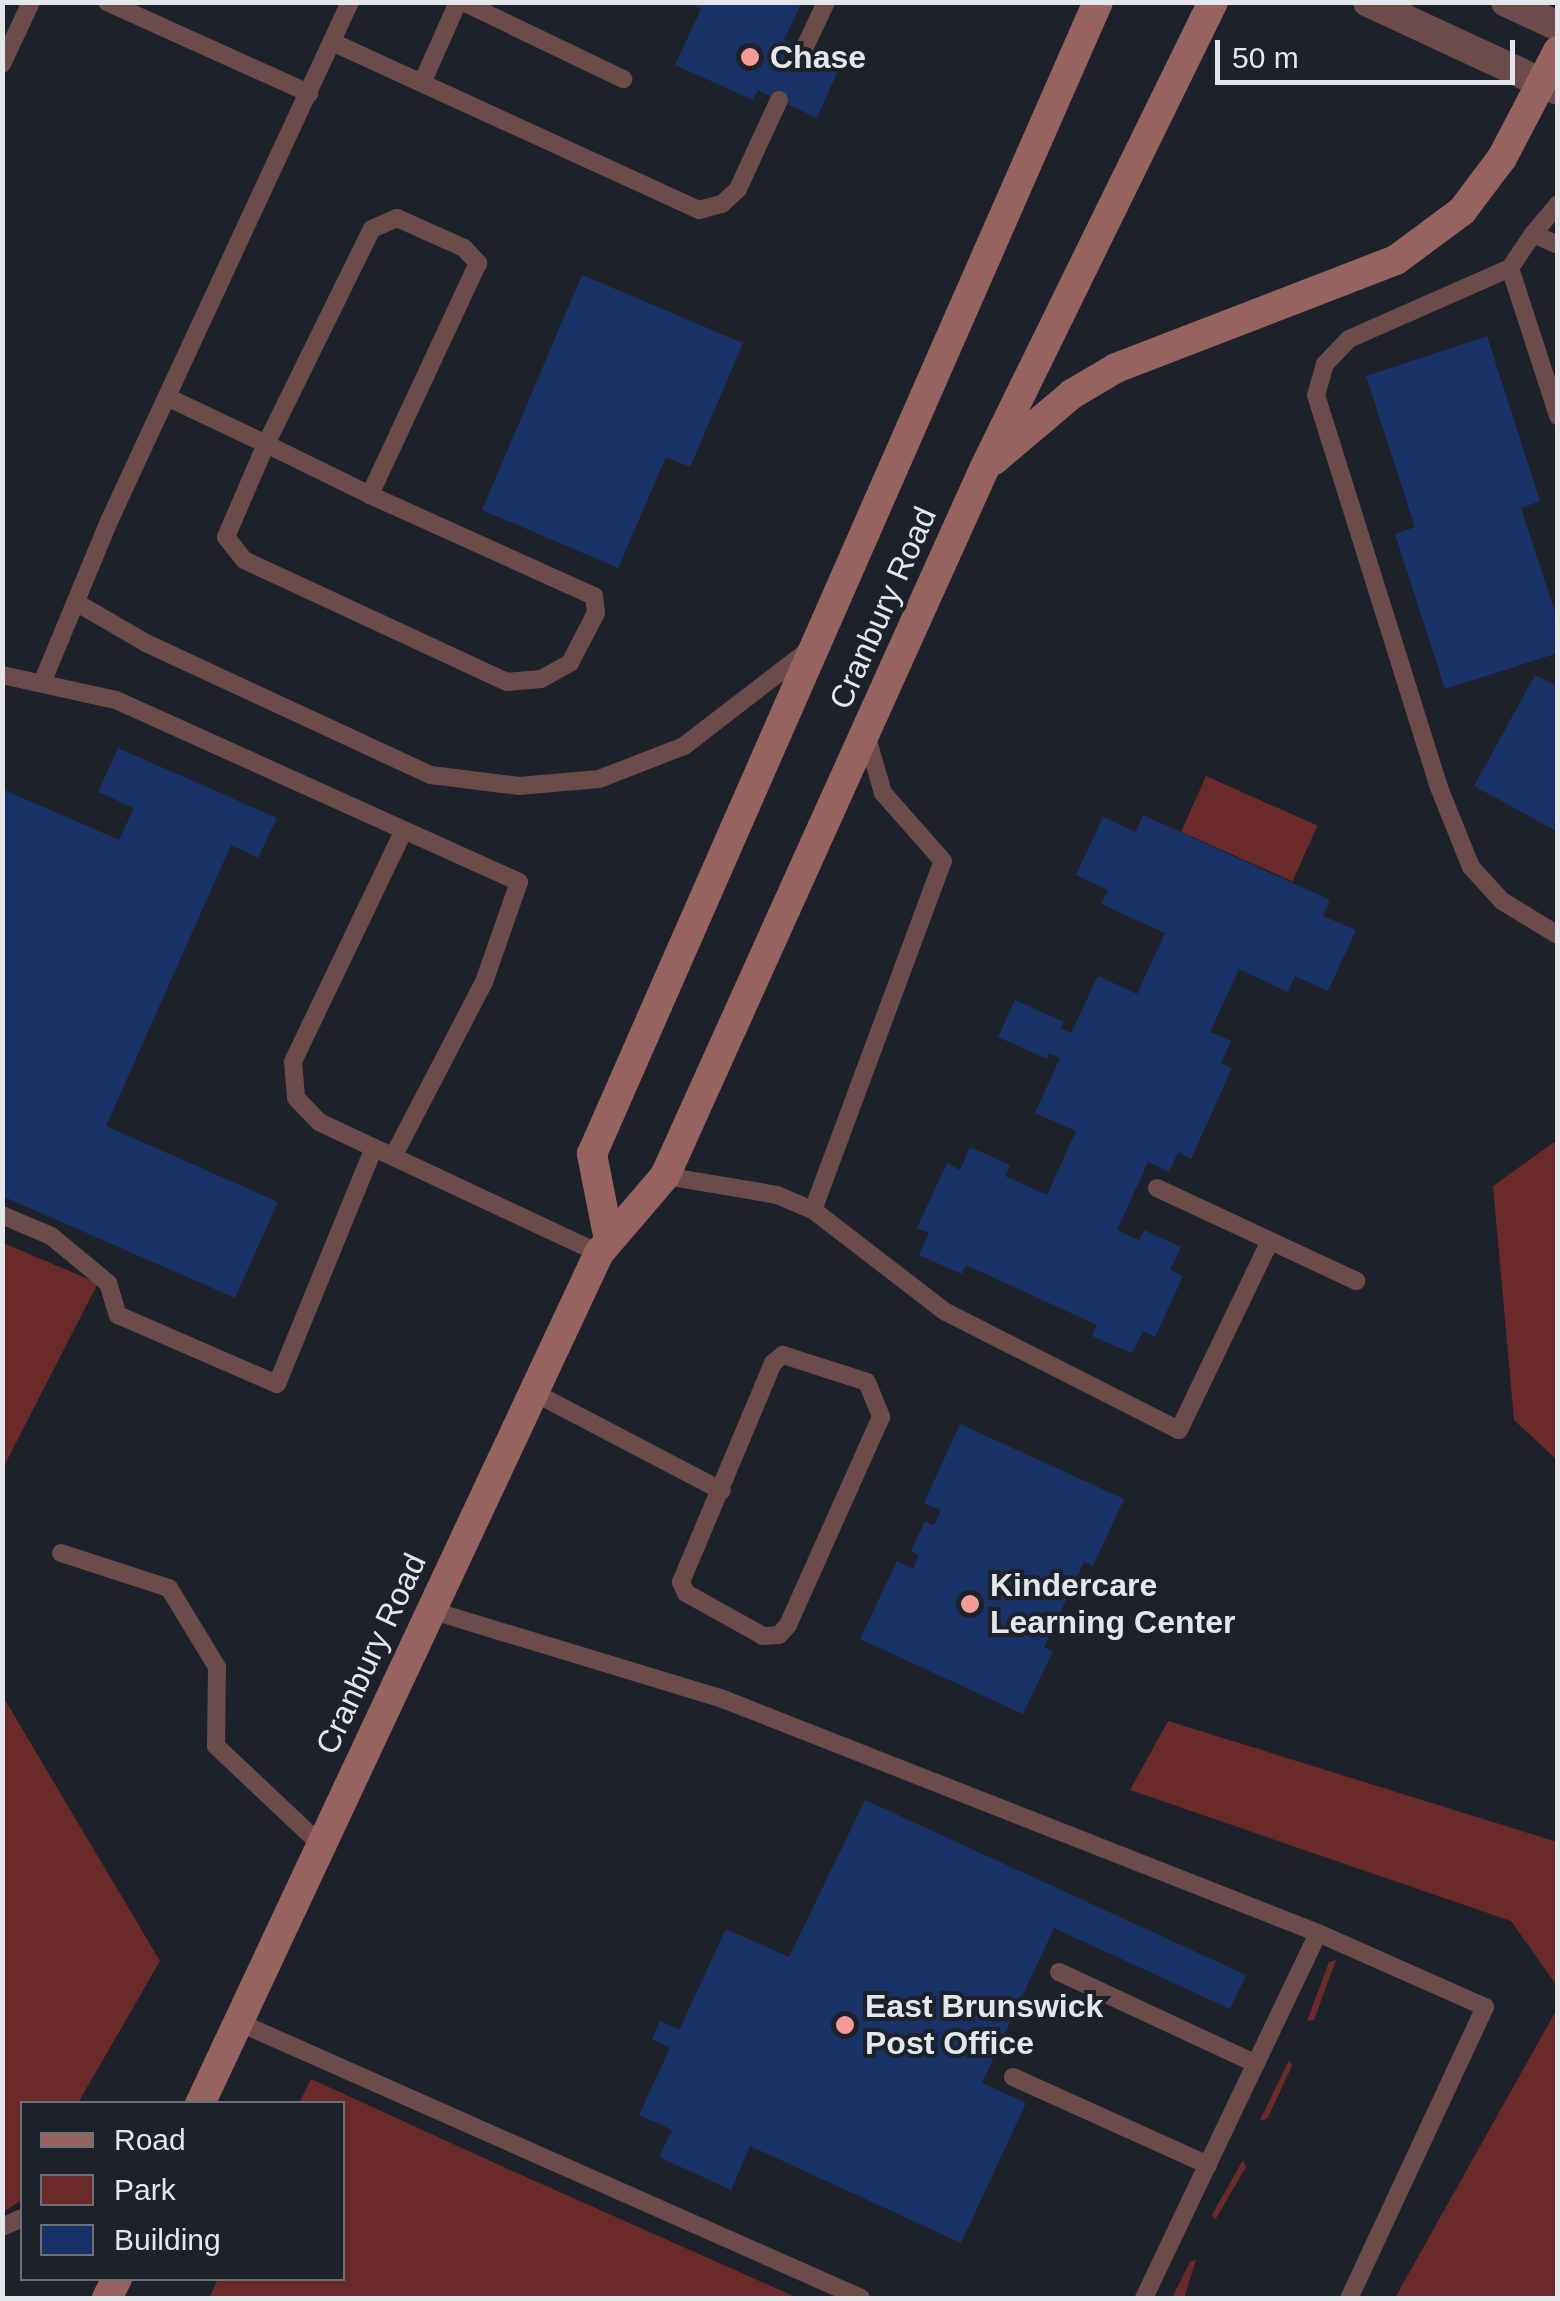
<!DOCTYPE html>
<html>
<head>
<meta charset="utf-8">
<style>
  body { margin:0 }
  #map { position:relative; width:1560px; height:2301px; overflow:hidden; background:#1d2129; font-family:Arial,sans-serif }
  div>[style] { position:absolute }
  [style*='--x'] { left:calc(var(--x)*1px); top:calc(var(--y)*1px); width:calc(var(--w)*1px); rotate:calc(var(--a)*1deg) }
  .green>* { inset:0; background:#6b2a2a; transform-origin:0 0 }
  .building>* { inset:0; background:#183267 }
  .service>* { height:18px; margin:-9px; padding:0 9px; transform-origin:9px; border-radius:9px; background:#6c4c4a }
  .minor>* { height:30px; margin:-15px; padding:0 15px; transform-origin:15px; border-radius:15px; background:#6c4c4a }
  .secondary>* { height:30px; margin:-15px; padding:0 15px; transform-origin:15px; border-radius:15px; background:#966360 }
  .dots>* { width:28px; height:28px; translate:-50% -50%; box-sizing:border-box; border:5px solid #1d2129; border-radius:50% }
  span { translate:-50% -50%; white-space:nowrap; text-align:center; line-height:1.15; -webkit-text-stroke:8px #1d2129; paint-order:stroke }
  .poi-label { font-size:32px; color:#e3e7ec; font-weight:700 }
  .left { translate:0 -50%; text-align:left }
  .street-label { font-size:32px; color:#e3e7ec }
  .frame { position:absolute; inset:0; border:5px solid #e3e7ec; pointer-events:none }
  .legend { position:absolute; left:20px; top:2101px; width:325px; height:180px; box-sizing:border-box; background:#1d2129; border:2px solid #6c7077; margin:0; padding:12px 18px; list-style:none; font-size:30px; color:#e3e7ec }
  .legend li { display:flex; align-items:center; gap:20px; height:50px }
  .legend b { width:50px; border:2px solid #6c7077 }
  .scale { position:absolute; left:1215px; top:40px; width:300px; height:45px; box-sizing:border-box; border:5px solid #e3e7ec; border-top:0; padding-left:12px; font-size:30px; line-height:35px; white-space:nowrap; color:#e3e7ec; -webkit-text-stroke:8px #1d2129; paint-order:stroke }
</style>
</head>
<body>
<div id="map">
  <div class="green">
    <i style="left:1206px;top:776px;width:122px;height:61px;rotate:24deg"></i>
    <i style="clip-path:polygon(1557px 1140px,1557px 1460px,1514px 1420px,1493px 1186px)"></i>
    <i style="clip-path:polygon(3px 1243px,98px 1283px,3px 1468px)"></i>
    <i style="clip-path:polygon(2px 1695px,160px 1961px,78px 2103px,22px 2104px,22px 2200px,3px 2212px)"></i>
    <i style="clip-path:polygon(1168px 1721px,1557px 1842px,1557px 1986px,1511px 1921px,1130px 1790px)"></i>
    <i style="clip-path:polygon(1336px 1960px,1314px 2020px,1307px 2021px,1329px 1962px)"></i>
    <i style="clip-path:polygon(1557px 2009px,1557px 2298px,1395px 2298px)"></i>
    <i style="clip-path:polygon(1289px 2060px,1292px 2066px,1267px 2119px,1260px 2120px)"></i>
    <i style="clip-path:polygon(311px 2079px,508px 2169px,798px 2298px,209px 2298px,218px 2279px,342px 2278px,342px 2104px,299px 2103px)"></i>
    <i style="clip-path:polygon(1243px 2160px,1246px 2167px,1215px 2220px,1212px 2215px)"></i>
    <i style="clip-path:polygon(1196px 2260px,1184px 2298px,1172px 2298px,1190px 2262px)"></i>
  </div>
  <div class="building">
    <i style="clip-path:polygon(687px 2px,802px 2px,784px 40px,840px 66px,817px 118px,758px 90px,753px 100px,675px 65px,701px 9px)"></i>
    <i style="clip-path:polygon(582px 275px,743px 343px,690px 467px,666px 457px,618px 568px,482px 510px)"></i>
    <i style="clip-path:polygon(1487px 336px,1540px 501px,1521px 508px,1558px 621px,1558px 653px,1445px 689px,1395px 534px,1415px 527px,1366px 376px)"></i>
    <i style="clip-path:polygon(1535px 675px,1558px 687px,1558px 832px,1474px 786px)"></i>
    <i style="clip-path:polygon(118px 748px,277px 818px,258px 858px,231px 845px,106px 1126px,278px 1202px,235px 1298px,2px 1196px,2px 789px,119px 840px,134px 808px,98px 792px)"></i>
    <i style="clip-path:polygon(1143px 815px,1330px 900px,1323px 916px,1356px 930px,1328px 991px,1295px 976px,1288px 992px,1239px 969px,1210px 1032px,1231px 1041px,1221px 1063px,1232px 1068px,1191px 1159px,1178px 1152px,1169px 1172px,1148px 1162px,1117px 1230px,1139px 1240px,1144px 1230px,1181px 1247px,1170px 1270px,1183px 1276px,1155px 1337px,1143px 1331px,1132px 1353px,1092px 1336px,1097px 1325px,966px 1265px,962px 1274px,919px 1255px,929px 1233px,917px 1228px,947px 1163px,960px 1170px,970px 1147px,1010px 1165px,1005px 1176px,1047px 1195px,1076px 1131px,1035px 1113px,1060px 1058px,1049px 1053px,1047px 1059px,998px 1037px,1015px 1000px,1064px 1022px,1060px 1028px,1071px 1033px,1098px 976px,1137px 994px,1165px 933px,1101px 904px,1108px 890px,1076px 875px,1103px 817px,1136px 832px)"></i>
    <i style="clip-path:polygon(960px 1424px,1124px 1499px,1093px 1566px,1084px 1562px,1044px 1647px,1053px 1651px,1023px 1714px,860px 1639px,897px 1561px,913px 1569px,919px 1555px,911px 1551px,925px 1521px,934px 1525px,941px 1510px,924px 1503px)"></i>
    <i style="clip-path:polygon(865px 1800px,1246px 1975px,1230px 2009px,1054px 1928px,982px 2083px,1026px 2103px,961px 2243px,750px 2146px,731px 2190px,659px 2157px,672px 2130px,639px 2115px,670px 2048px,652px 2039px,660px 2021px,679px 2030px,726px 1929px,789px 1957px)"></i>
  </div>
  <div class="service">
    <i style="--x:107;--y:2;--w:222;--a:24.3"></i>
    <i style="--x:463;--y:2;--w:178;--a:25.7"></i>
    <i style="--x:332;--y:42;--w:404;--a:24.6"></i>
    <i style="--x:699;--y:210;--w:24;--a:-15"></i>
    <i style="--x:722;--y:204;--w:22;--a:-43"></i>
    <i style="--x:738;--y:189;--w:98;--a:-65.3"></i>
    <i style="--x:804;--y:49;--w:52;--a:-64.9"></i>
    <i style="--x:2;--y:64;--w:68;--a:-64.9"></i>
    <i style="--x:422;--y:83;--w:89;--a:-66"></i>
    <i style="--x:1533;--y:234;--w:39;--a:-50"></i>
    <i style="--x:1558;--y:245;--w:27;--a:-156"></i>
    <i style="--x:1533;--y:234;--w:41;--a:124.1"></i>
    <i style="--x:1510;--y:268;--w:176;--a:156.2"></i>
    <i style="--x:1349;--y:339;--w:35;--a:134"></i>
    <i style="--x:1325;--y:364;--w:32;--a:106"></i>
    <i style="--x:1316;--y:395;--w:409;--a:72.6"></i>
    <i style="--x:1438;--y:785;--w:88;--a:68.1"></i>
    <i style="--x:1471;--y:867;--w:46;--a:47.6"></i>
    <i style="--x:1502;--y:901;--w:66;--a:31.3"></i>
    <i style="--x:1510;--y:268;--w:156;--a:72"></i>
    <i style="--x:167;--y:397;--w:110;--a:25.4"></i>
    <i style="--x:266;--y:444;--w:116;--a:26.1"></i>
    <i style="--x:370;--y:495;--w:246;--a:24.3"></i>
    <i style="--x:594;--y:596;--w:17;--a:83"></i>
    <i style="--x:596;--y:613;--w:56;--a:117.5"></i>
    <i style="--x:570;--y:663;--w:33;--a:151"></i>
    <i style="--x:541;--y:679;--w:34;--a:175"></i>
    <i style="--x:507;--y:682;--w:290;--a:-155.1"></i>
    <i style="--x:244;--y:560;--w:29;--a:-128"></i>
    <i style="--x:226;--y:537;--w:101;--a:-66.7"></i>
    <i style="--x:266;--y:444;--w:240;--a:-63.8"></i>
    <i style="--x:372;--y:229;--w:27;--a:-24"></i>
    <i style="--x:397;--y:218;--w:73;--a:24.1"></i>
    <i style="--x:464;--y:248;--w:21;--a:47"></i>
    <i style="--x:478;--y:263;--w:256;--a:115"></i>
    <i style="--x:79;--y:604;--w:78;--a:30.2"></i>
    <i style="--x:146;--y:643;--w:314;--a:24.9"></i>
    <i style="--x:431;--y:775;--w:89;--a:7.1"></i>
    <i style="--x:519;--y:786;--w:80;--a:-5"></i>
    <i style="--x:599;--y:779;--w:91;--a:-21.2"></i>
    <i style="--x:684;--y:746;--w:154;--a:-37.6"></i>
    <i style="--x:2;--y:675;--w:117;--a:12.4"></i>
    <i style="--x:116;--y:700;--w:442;--a:24.3"></i>
    <i style="--x:519;--y:882;--w:106;--a:109.3"></i>
    <i style="--x:484;--y:982;--w:197;--a:117.5"></i>
    <i style="--x:42;--y:683;--w:178;--a:-67.5"></i>
    <i style="--x:110;--y:519;--w:570;--a:-65.1"></i>
    <i style="--x:403;--y:832;--w:255;--a:115.6"></i>
    <i style="--x:293;--y:1062;--w:36;--a:85"></i>
    <i style="--x:296;--y:1098;--w:33;--a:46"></i>
    <i style="--x:319;--y:1122;--w:309;--a:25.1"></i>
    <i style="--x:665;--y:1176;--w:114;--a:9.6"></i>
    <i style="--x:777;--y:1195;--w:39;--a:23"></i>
    <i style="--x:813;--y:1210;--w:165;--a:37.6"></i>
    <i style="--x:944;--y:1311;--w:263;--a:26.9"></i>
    <i style="--x:1179;--y:1430;--w:210;--a:-64.3"></i>
    <i style="--x:1157;--y:1188;--w:220;--a:25"></i>
    <i style="--x:813;--y:1210;--w:372;--a:-69.6"></i>
    <i style="--x:943;--y:861;--w:91;--a:-131.4"></i>
    <i style="--x:883;--y:793;--w:61;--a:-106.1"></i>
    <i style="--x:2;--y:1215;--w:53;--a:23.2"></i>
    <i style="--x:51;--y:1236;--w:74;--a:39.5"></i>
    <i style="--x:108;--y:1283;--w:34;--a:73"></i>
    <i style="--x:118;--y:1315;--w:173;--a:23.5"></i>
    <i style="--x:277;--y:1384;--w:255;--a:-67.7"></i>
    <i style="--x:783;--y:1355;--w:88;--a:17.8"></i>
    <i style="--x:867;--y:1382;--w:38;--a:68"></i>
    <i style="--x:881;--y:1417;--w:228;--a:114.1"></i>
    <i style="--x:788;--y:1625;--w:13;--a:132"></i>
    <i style="--x:779;--y:1635;--w:16;--a:176"></i>
    <i style="--x:763;--y:1636;--w:88;--a:-150.8"></i>
    <i style="--x:686;--y:1593;--w:12;--a:-114"></i>
    <i style="--x:681;--y:1582;--w:238;--a:-67.2"></i>
    <i style="--x:773;--y:1363;--w:13;--a:-39"></i>
    <i style="--x:533;--y:1392;--w:213;--a:27.6"></i>
    <i style="--x:61;--y:1553;--w:114;--a:18"></i>
    <i style="--x:169;--y:1588;--w:92;--a:58.7"></i>
    <i style="--x:217;--y:1667;--w:79;--a:90.7"></i>
    <i style="--x:216;--y:1746;--w:144;--a:43.3"></i>
    <i style="--x:430;--y:1610;--w:306;--a:16.9"></i>
    <i style="--x:723;--y:1699;--w:639;--a:21.47"></i>
    <i style="--x:1318;--y:1933;--w:183;--a:23.9"></i>
    <i style="--x:1485;--y:2007;--w:321;--a:115"></i>
    <i style="--x:1059;--y:1972;--w:217;--a:25"></i>
    <i style="--x:238;--y:2022;--w:681;--a:23.89"></i>
    <i style="--x:1013;--y:2077;--w:214;--a:24.3"></i>
    <i style="--x:2;--y:2227;--w:22;--a:-24"></i>
    <i style="--x:1144;--y:2298;--w:404;--a:-64.5"></i>
  </div>
  <div class="minor">
    <i style="--x:1368;--y:2;--w:209;--a:24.9"></i>
    <i style="--x:1506;--y:2;--w:57;--a:24.8"></i>
  </div>
  <div class="secondary">
    <i style="--x:994;--y:460;--w:102;--a:-40.2"></i>
    <i style="--x:1072;--y:394;--w:51;--a:-30.6"></i>
    <i style="--x:1116;--y:368;--w:300;--a:-21.1"></i>
    <i style="--x:1396;--y:260;--w:82;--a:-36.6"></i>
    <i style="--x:1462;--y:211;--w:66;--a:-53"></i>
    <i style="--x:1502;--y:158;--w:121;--a:-62.4"></i>
    <i style="--x:608;--y:1235;--w:83;--a:-101.2"></i>
    <i style="--x:592;--y:1154;--w:1258;--a:-66.29"></i>
    <i style="--x:200;--y:2104;--w:940;--a:-64.88"></i>
    <i style="--x:599;--y:1253;--w:101;--a:-49.4"></i>
    <i style="--x:665;--y:1176;--w:776;--a:-65.71"></i>
    <i style="--x:984;--y:469;--w:520;--a:-63.88"></i>
    <i style="--x:107;--y:2298;--w:22;--a:-63"></i>
  </div>
  <div class="dots">
    <i style="left:750px;top:57px;background:#f59b97"></i>
    <i style="left:970px;top:1604px;background:#f59b97"></i>
    <i style="left:845px;top:2025px;background:#f59b97"></i>
  </div>
  <div class="poi-label">
    <span class="left" style="left:770px;top:57px">Chase</span>
    <span class="left" style="left:990px;top:1604px">Kindercare<br>Learning Center</span>
    <span class="left" style="left:865px;top:2025px">East Brunswick<br>Post Office</span>
  </div>
  <div class="street-label">
    <span style="left:883px;top:608px;rotate:-66deg">Cranbury Road</span>
    <span style="left:371px;top:1654px;rotate:-65deg">Cranbury Road</span>
  </div>
  <div class="frame"></div>
  <ul class="legend">
  <li><b style="height:12px;background:#966360"></b>Road</li>
  <li><b style="height:28px;background:#6b2a2a"></b>Park</li>
  <li><b style="height:28px;background:#183267"></b>Building</li>
  </ul>
  <div class="scale">50 m</div>
</div>
</body>
</html>
